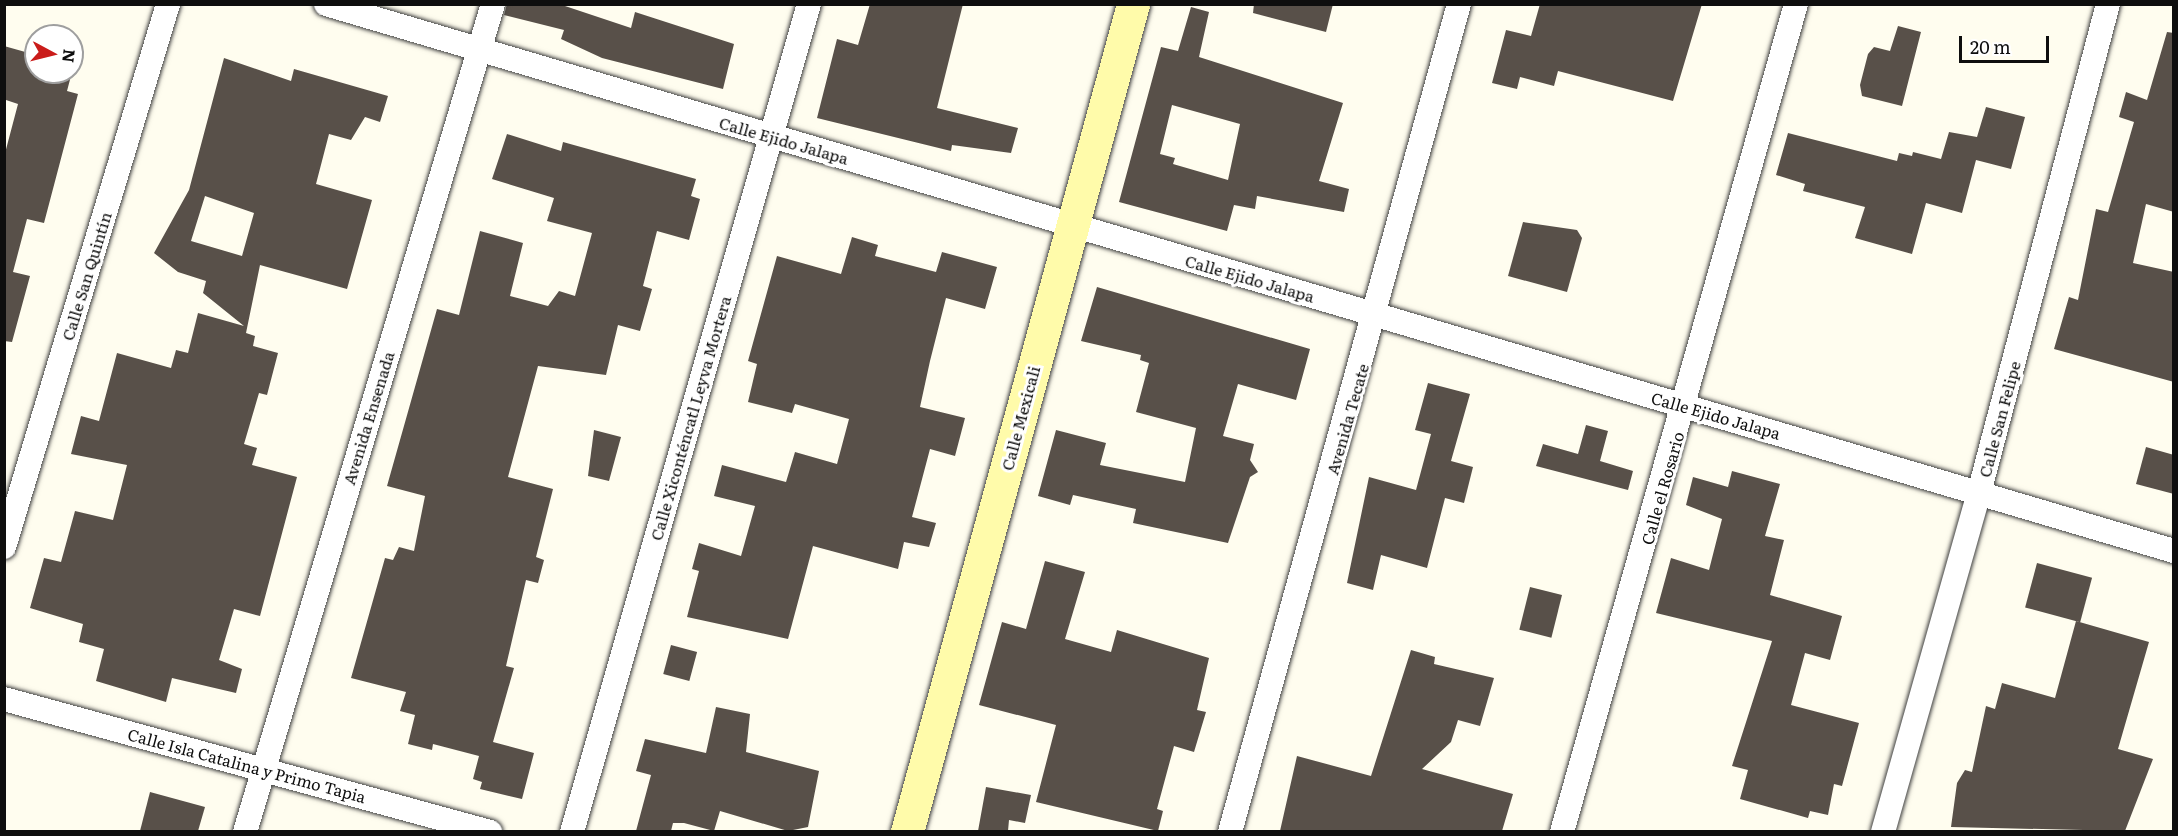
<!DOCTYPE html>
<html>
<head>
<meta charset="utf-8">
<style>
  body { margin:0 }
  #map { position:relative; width:2178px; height:836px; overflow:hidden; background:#fffdef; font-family:Literata,serif }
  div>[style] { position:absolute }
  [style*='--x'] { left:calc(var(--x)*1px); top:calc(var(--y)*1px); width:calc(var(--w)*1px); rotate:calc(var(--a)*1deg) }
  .building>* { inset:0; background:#585049; transform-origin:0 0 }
  .roads { filter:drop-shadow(0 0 2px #414141) drop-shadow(0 0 2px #414141) }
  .street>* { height:24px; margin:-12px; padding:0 12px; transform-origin:12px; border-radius:12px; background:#fff }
  .secondary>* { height:33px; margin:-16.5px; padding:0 16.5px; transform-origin:16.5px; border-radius:16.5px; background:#fffbaa }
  span { translate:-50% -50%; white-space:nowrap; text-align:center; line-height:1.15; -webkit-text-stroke:6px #fff; paint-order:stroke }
  .street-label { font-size:16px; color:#0e0e0e }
  .frame { position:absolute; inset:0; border:6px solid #0e0e0e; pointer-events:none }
  .north { position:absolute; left:24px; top:24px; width:60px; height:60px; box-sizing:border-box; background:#fff; border:2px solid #9f9f9f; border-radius:50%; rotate:97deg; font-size:16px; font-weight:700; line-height:24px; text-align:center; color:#0e0e0e }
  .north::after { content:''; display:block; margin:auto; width:21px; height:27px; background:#ca1c1a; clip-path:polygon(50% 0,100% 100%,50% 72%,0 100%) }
  .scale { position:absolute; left:1959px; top:36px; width:90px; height:27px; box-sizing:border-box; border:3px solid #0e0e0e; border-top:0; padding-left:8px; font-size:18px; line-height:21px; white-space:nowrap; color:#0e0e0e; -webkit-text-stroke:4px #fff; paint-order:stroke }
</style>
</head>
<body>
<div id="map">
  <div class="building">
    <i style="clip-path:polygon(507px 4px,559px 4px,631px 28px,635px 12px,734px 44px,723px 89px,602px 58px,561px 39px,564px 30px,504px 15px)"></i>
    <i style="clip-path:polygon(870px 4px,963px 4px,937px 108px,1018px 128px,1011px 153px,952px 145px,951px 151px,817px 118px,837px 39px,858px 45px)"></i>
    <i style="clip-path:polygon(1254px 4px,1333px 4px,1326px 32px,1253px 13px)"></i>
    <i style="clip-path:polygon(1540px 4px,1702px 4px,1673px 101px,1558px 71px,1554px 86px,1520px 77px,1517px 89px,1492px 83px,1506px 30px,1531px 36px)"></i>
    <i style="clip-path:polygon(evenodd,1191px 7px,1209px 12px,1199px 57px,1343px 103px,1319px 181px,1349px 189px,1344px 212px,1257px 196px,1255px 209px,1234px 205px,1227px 231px,1119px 202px,1161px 47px,1178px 51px,1191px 7px,1172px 105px,1240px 124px,1228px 180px,1173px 164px,1175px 158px,1160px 154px,1172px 105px)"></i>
    <i style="clip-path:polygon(1898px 26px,1921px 32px,1902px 106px,1862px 96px,1860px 85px,1868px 54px,1874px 47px,1890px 51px)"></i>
    <i style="clip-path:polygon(2167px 32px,2174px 33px,2174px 212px,2146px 204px,2133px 263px,2174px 272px,2174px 382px,2054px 349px,2069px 297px,2078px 300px,2096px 209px,2108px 212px,2134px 122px,2119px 117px,2126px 92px,2147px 100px)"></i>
    <i style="clip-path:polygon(4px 46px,36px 55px,36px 72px,72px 72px,67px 91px,78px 94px,44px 223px,27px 219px,13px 272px,30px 276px,12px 342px,4px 341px,4px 157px,18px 104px,6px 100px)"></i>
    <i style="clip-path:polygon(evenodd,224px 58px,291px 81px,294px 69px,388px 96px,380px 122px,365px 117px,351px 140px,329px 134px,316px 184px,372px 200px,347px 289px,260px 265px,246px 333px,255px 336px,253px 346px,278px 353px,267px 395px,259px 393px,244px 444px,257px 448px,252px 465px,297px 477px,260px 616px,234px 609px,219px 660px,242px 669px,236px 693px,172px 678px,166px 702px,96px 681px,104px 649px,79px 642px,83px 624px,30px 608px,44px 558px,61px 562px,75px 511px,113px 520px,127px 465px,71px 454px,81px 416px,99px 421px,117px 353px,171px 368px,176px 350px,188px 353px,198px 313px,244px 326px,203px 293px,206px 281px,178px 272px,154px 253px,189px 190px,224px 58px,205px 196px,254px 213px,242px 256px,191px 241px,205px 196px)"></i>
    <i style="clip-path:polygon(1986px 107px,2025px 117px,2011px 169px,1976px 160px,1962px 213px,1926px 203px,1912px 254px,1855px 238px,1865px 207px,1803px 191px,1805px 184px,1776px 175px,1788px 133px,1897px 161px,1899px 153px,1912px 156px,1913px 152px,1941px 159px,1949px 132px,1977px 137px)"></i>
    <i style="clip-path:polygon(507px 134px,561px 151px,563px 142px,696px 179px,691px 196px,700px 199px,689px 240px,657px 231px,643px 286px,652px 289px,640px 331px,618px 325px,606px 375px,538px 366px,508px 477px,553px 489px,536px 557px,544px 560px,538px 583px,526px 580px,506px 666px,514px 668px,493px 742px,534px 753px,522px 799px,480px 789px,482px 782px,473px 779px,479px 756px,433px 744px,432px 750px,408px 744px,415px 715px,400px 711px,406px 692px,351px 678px,385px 558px,393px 560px,399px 547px,414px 551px,425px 496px,387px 486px,437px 309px,459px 315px,480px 231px,523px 243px,510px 296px,548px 306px,559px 291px,575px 296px,592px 233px,547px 221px,554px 198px,492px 179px)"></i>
    <i style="clip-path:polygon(1523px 222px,1577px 230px,1582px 238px,1567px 292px,1508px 276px)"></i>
    <i style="clip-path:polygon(852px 237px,878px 245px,875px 256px,936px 272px,942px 252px,997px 267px,985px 309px,946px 298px,930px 361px,920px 407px,965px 418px,955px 456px,930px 449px,912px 517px,936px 523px,929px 547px,904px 542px,898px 569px,813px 546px,788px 639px,687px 617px,699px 571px,692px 569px,699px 543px,741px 556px,755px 506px,714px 496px,722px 465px,786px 482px,795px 452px,837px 464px,849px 419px,795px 404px,792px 413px,748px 402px,757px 364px,748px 361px,777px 256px,841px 274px)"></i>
    <i style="clip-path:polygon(1097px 287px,1310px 349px,1296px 400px,1238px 384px,1223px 436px,1254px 444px,1250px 460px,1258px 472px,1250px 477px,1228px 543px,1133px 523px,1136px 509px,1073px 495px,1070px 505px,1038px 496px,1056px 430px,1106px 443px,1100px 465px,1185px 482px,1196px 428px,1136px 412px,1149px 363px,1140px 360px,1141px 355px,1081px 341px)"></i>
    <i style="clip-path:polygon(1428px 383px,1470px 394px,1451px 461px,1473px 467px,1464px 503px,1445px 498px,1427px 568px,1381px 555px,1373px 590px,1347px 583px,1369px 477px,1416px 490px,1431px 434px,1415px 430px)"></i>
    <i style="clip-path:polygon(1586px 425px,1608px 431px,1600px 461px,1633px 471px,1628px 490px,1536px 466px,1543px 444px,1578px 454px)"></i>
    <i style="clip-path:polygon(594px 430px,621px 437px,609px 481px,588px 476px)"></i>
    <i style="clip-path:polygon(2146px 447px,2174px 455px,2174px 494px,2136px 484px)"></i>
    <i style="clip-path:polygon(1732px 471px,1780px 484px,1765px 536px,1784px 540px,1770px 595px,1842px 616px,1830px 660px,1805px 653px,1791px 705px,1859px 723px,1842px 786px,1834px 784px,1828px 815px,1810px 811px,1808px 818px,1740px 799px,1748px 770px,1732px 766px,1772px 641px,1656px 613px,1671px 558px,1709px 570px,1722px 519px,1686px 505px,1693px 477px,1728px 487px)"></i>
    <i style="clip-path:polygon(1045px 561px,1085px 572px,1065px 639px,1111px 652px,1117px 630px,1209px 658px,1197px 710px,1206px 712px,1194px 752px,1174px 746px,1157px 809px,1163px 811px,1158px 831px,1036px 802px,1056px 725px,979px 705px,1002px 622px,1026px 629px)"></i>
    <i style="left:2037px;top:563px;width:57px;height:46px;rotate:15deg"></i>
    <i style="left:1530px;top:587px;width:33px;height:44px;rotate:14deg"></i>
    <i style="clip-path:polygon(2076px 621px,2149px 642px,2118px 749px,2153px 759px,2125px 831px,1951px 827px,1957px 783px,1965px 770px,1972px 772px,1986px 706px,1995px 709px,2002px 683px,2055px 698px)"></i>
    <i style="left:671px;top:645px;width:27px;height:30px;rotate:15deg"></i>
    <i style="clip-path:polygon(1411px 650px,1435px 657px,1434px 664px,1494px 678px,1480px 726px,1458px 720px,1451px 742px,1422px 769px,1513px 794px,1502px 831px,1280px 831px,1297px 756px,1371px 776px)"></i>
    <i style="clip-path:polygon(716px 707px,750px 714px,746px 752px,819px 771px,808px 827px,788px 831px,720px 811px,714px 831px,684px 823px,673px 823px,671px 831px,636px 831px,651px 775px,636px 771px,645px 739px,706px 753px)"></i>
    <i style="clip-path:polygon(986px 787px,1031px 795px,1025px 823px,1009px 820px,1008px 831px,978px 831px)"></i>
    <i style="clip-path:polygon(150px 792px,205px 807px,198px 831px,140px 831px)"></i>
  </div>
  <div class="roads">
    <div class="street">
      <i style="--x:326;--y:4;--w:1927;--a:16.49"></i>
      <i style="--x:4;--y:547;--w:567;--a:-73.19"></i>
      <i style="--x:4;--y:699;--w:504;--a:15.3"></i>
      <i style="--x:245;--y:832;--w:864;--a:-73.33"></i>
      <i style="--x:572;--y:832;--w:861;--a:-74.03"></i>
      <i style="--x:1230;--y:832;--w:859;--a:-74.54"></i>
      <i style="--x:1562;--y:832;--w:860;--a:-74.22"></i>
      <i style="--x:1883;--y:832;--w:352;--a:-74.2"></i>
      <i style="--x:1979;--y:493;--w:506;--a:-75.22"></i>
    </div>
    <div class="secondary">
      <i style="--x:907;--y:832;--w:858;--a:-74.73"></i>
    </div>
  </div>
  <div class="street-label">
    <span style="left:784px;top:140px;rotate:16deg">Calle Ejido Jalapa</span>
    <span style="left:86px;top:276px;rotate:-73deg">Calle San Quintín</span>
    <span style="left:1250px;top:278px;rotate:16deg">Calle Ejido Jalapa</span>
    <span style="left:1716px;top:415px;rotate:16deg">Calle Ejido Jalapa</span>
    <span style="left:368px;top:418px;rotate:-73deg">Avenida Ensenada</span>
    <span style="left:690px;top:418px;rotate:-74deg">Calle Xiconténcatl Leyva Mortera</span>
    <span style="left:1020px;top:418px;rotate:-75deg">Calle Mexicali</span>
    <span style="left:1347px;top:419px;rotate:-74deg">Avenida Tecate</span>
    <span style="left:1999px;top:419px;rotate:-75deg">Calle San Felipe</span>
    <span style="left:1662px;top:488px;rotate:-74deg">Calle el Rosario</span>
    <span style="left:247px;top:765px;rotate:15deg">Calle Isla Catalina y Primo Tapia</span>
  </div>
  <div class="frame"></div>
  <div class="north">N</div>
  <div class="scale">20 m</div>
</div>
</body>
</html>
